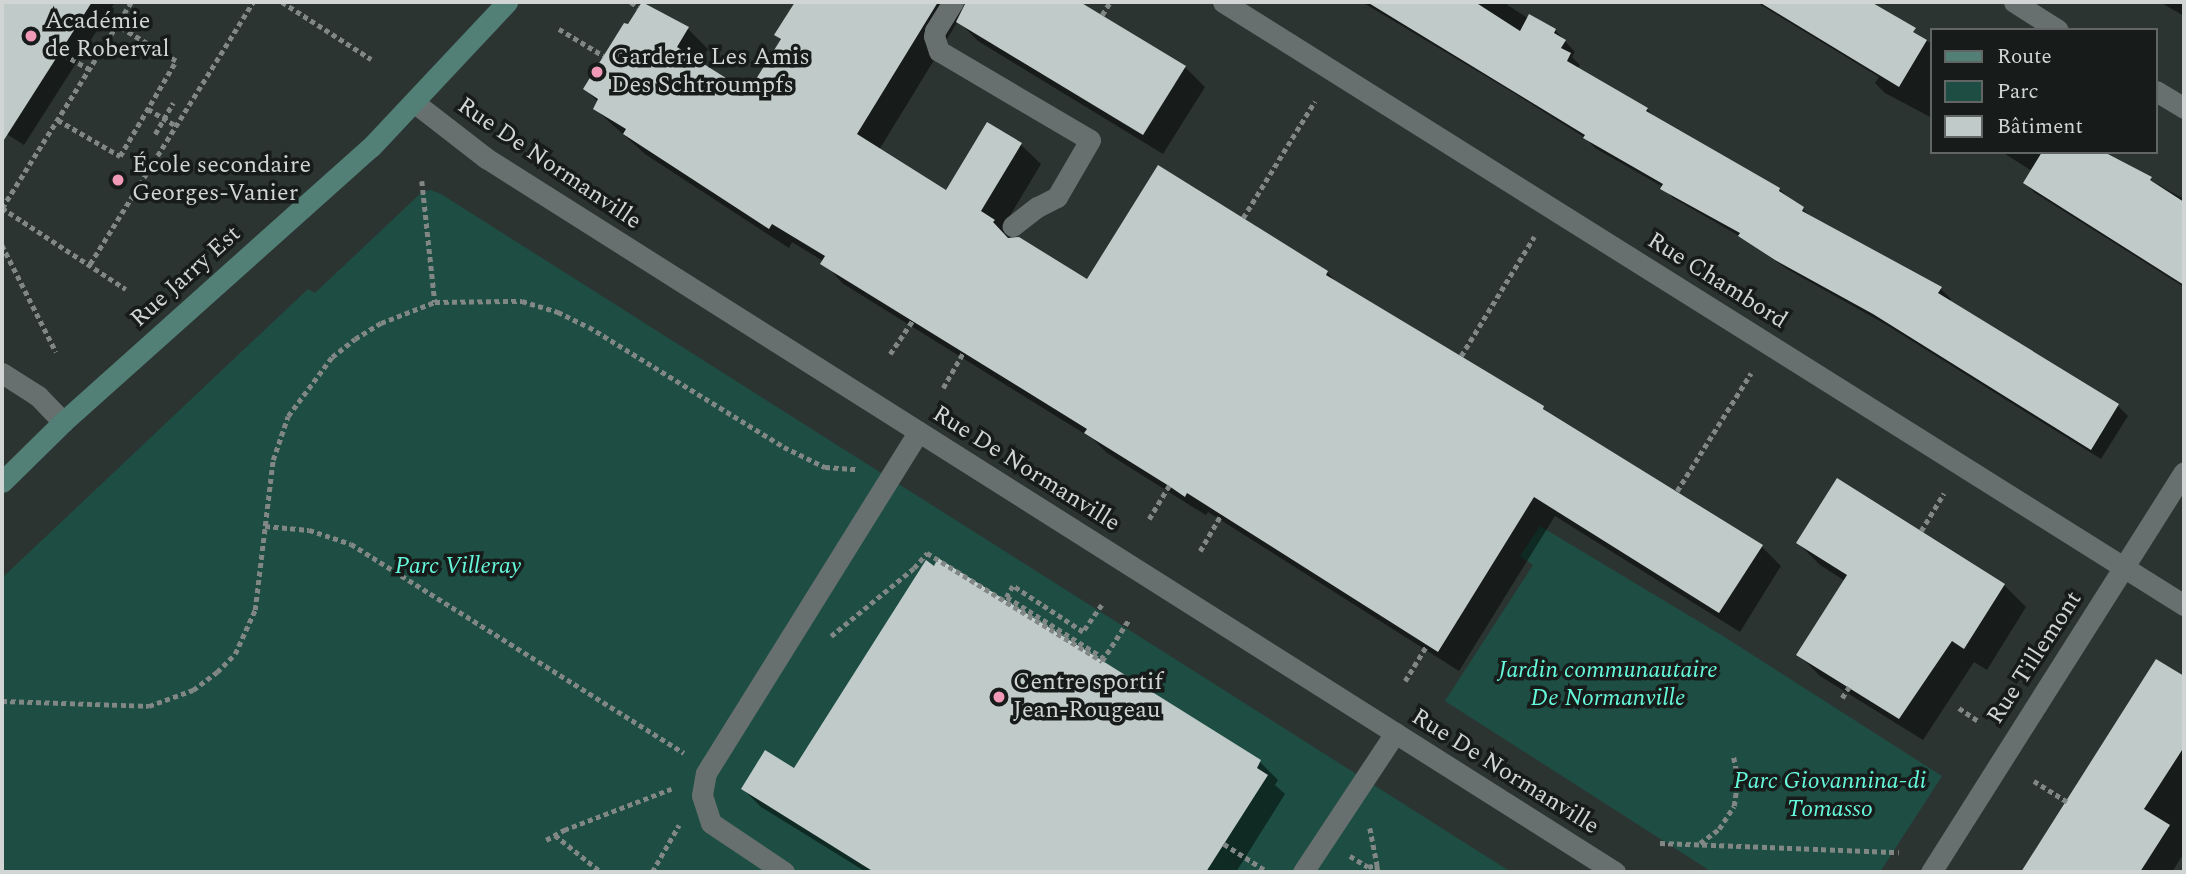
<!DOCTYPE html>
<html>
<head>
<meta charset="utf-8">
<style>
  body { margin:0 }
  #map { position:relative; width:2186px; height:874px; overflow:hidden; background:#2c3432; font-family:Spectral,serif }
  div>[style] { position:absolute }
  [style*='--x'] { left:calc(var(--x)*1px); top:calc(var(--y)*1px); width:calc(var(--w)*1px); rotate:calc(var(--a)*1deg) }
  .green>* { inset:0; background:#1d4d43 }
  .shadow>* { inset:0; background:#0007 }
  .building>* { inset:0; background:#c0cac8 }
  .path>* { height:4.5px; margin-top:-2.25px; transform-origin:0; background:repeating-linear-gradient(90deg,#818785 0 5px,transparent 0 8.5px) }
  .lane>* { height:21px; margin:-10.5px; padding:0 10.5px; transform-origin:10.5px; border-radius:10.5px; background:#67706e }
  .street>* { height:21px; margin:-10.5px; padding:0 10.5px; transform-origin:10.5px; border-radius:10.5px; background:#67706e }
  .secondary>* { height:21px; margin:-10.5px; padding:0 10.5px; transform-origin:10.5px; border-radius:10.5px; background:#528077 }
  .dots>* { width:19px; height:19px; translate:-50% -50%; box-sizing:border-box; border:4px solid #171b1a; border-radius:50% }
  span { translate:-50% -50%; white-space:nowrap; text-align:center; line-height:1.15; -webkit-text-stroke:7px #171b1a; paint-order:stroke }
  .poi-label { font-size:24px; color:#d1d6d4 }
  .left { translate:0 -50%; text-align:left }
  .street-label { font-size:24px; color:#d1d6d4 }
  .park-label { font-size:24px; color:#65f8db; font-style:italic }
  .frame { position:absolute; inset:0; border:4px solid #d1d6d4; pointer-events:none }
  .legend { position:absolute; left:1930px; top:28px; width:228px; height:126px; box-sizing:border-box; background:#171b1a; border:2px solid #616664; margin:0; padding:9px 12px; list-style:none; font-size:21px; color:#d1d6d4 }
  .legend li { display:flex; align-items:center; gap:14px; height:35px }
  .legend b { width:35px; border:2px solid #616664 }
</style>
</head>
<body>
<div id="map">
  <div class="green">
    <i style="clip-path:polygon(431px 190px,441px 194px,1511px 872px,2px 872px,2px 578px,308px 289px,315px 293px,422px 192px)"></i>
    <i style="clip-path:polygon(1540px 526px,1723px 636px,1942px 776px,1880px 872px,1712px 872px,1445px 701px,1533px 565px,1520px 556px)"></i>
  </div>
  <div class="shadow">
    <i style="clip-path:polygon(2px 2px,115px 2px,24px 145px,2px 131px)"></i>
    <i style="clip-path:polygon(797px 2px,1078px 2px,1185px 67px,1205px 87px,1163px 154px,978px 41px,958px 21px,879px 150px,947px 192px,1020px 144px,1041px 164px,1002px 229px,1012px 239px,1087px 281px,1327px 272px,1338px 284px,1543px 408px,1551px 416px,1761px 546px,1781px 566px,1740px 632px,1555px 516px,1459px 671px,1208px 512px,1206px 515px,1191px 506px,1107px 453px,1093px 439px,842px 283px,823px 261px,792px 242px,789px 248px,645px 154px,595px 109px,598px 102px,585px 89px,643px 3px,688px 29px,708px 49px,699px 64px,749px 95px,782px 41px,776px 35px)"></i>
    <i style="clip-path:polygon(1362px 2px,1503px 2px,1529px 19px,1555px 30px,1575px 52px,1572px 57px,1580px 65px,1577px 69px,1647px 109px,1656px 119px,1779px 189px,1813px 218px,1941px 289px,1951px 299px,1949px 302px,2118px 406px,2128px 416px,2101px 459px,1885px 324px,1787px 269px,1743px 238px,1673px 198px,1663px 187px,1595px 148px,1584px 137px,1517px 95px)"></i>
    <i style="clip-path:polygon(1756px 2px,1863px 2px,1932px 44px,1932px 118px,1885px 93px,1875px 83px,1879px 77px)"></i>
    <i style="clip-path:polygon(2160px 2px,2184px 2px,2184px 16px)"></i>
    <i style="clip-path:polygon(2002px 152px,2100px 152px,2184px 199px,2184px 287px,2035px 193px,2025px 183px,2032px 171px)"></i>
    <i style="clip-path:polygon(1798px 543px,2004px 585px,2026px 607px,1987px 670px,1974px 662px,1923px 740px,1820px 676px,1798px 654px,1845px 581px,1820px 565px)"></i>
    <i style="clip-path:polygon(939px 561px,1260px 762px,1278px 780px,1275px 785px,1285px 794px,1236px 872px,866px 872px,761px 807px,743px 789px,794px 771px)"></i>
    <i style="clip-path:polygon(2156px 661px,2184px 678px,2184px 853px,2172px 872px,2023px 872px)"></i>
  </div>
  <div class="building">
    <i style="clip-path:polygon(2px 2px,92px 2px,2px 143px)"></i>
    <i style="clip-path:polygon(642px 2px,689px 27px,677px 47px,748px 92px,781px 39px,774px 35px,795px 2px,938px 2px,857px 134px,946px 190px,987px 122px,1022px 143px,981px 211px,995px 220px,993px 222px,1008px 238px,1019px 237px,1087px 279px,1158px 165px,1328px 271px,1326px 275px,1544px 406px,1543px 409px,1763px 545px,1719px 613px,1534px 497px,1438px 652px,1187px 493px,1185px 497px,1169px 486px,1084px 433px,1087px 429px,820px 264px,825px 256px,772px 224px,769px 229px,623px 134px,626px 129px,593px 109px,598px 99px,583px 89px,624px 23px,628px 24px)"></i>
    <i style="clip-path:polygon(966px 2px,1080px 2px,1186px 66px,1143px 135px,956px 22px)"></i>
    <i style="clip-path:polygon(1367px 2px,1475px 2px,1520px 31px,1529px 14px,1556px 29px,1554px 33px,1566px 40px,1561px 48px,1571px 53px,1567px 61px,1648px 108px,1646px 111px,1780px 188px,1779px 191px,1804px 207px,1802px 211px,1942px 287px,1938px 293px,2119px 404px,2091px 450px,1873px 314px,1775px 260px,1738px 236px,1740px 233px,1660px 189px,1663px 184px,1583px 138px,1585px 135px)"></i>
    <i style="clip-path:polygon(1759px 2px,1871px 2px,1916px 28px,1913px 32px,1927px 40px,1899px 87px)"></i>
    <i style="clip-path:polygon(2042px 152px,2104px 152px,2152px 177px,2150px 180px,2184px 202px,2184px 285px,2023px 183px)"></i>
    <i style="clip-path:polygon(1837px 478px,2005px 584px,1964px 649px,1952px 641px,1899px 719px,1796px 655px,1847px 575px,1796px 543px)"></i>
    <i style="clip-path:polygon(938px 558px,1261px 760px,1257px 768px,1268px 775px,1206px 872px,874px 872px,741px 789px,765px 750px,794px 768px,926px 560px,934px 566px)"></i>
    <i style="clip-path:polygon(2156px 659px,2184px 676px,2184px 747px,2144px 809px,2170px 825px,2140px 872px,2021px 872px)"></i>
  </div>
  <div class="path">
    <i style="--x:282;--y:2;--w:106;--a:32.6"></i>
    <i style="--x:631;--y:2;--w:9;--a:36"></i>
    <i style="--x:1102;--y:15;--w:15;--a:-58"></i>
    <i style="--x:559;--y:29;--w:52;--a:31"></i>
    <i style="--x:49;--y:46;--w:46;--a:29.9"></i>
    <i style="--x:148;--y:109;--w:33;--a:31"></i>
    <i style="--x:58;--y:120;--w:72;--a:30.1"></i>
    <i style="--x:120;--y:156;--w:110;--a:-59.5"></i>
    <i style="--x:176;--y:61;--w:70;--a:-149"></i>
    <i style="--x:155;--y:134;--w:36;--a:-60"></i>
    <i style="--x:422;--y:181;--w:122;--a:83.9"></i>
    <i style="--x:2;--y:208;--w:243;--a:-57.9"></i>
    <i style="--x:2;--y:208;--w:148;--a:33.2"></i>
    <i style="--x:1243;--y:218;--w:137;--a:-58.4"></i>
    <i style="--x:2;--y:245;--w:120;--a:63.2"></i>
    <i style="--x:90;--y:264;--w:309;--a:-58.1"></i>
    <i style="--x:890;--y:354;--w:40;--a:-56"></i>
    <i style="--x:1461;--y:356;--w:140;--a:-58.5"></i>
    <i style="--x:943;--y:388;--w:40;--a:-60.3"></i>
    <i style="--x:1677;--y:491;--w:139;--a:-57.9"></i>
    <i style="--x:1149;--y:519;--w:39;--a:-59"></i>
    <i style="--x:265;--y:526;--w:44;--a:5.2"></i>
    <i style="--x:309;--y:530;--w:44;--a:18.4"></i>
    <i style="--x:351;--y:544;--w:393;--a:32.1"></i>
    <i style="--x:1921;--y:531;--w:44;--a:-58.8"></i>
    <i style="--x:1200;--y:551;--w:42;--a:-59.7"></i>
    <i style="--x:1102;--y:605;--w:33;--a:125"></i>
    <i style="--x:1083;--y:632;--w:84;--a:-146.7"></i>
    <i style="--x:1013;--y:586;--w:13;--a:119"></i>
    <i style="--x:1007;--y:597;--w:115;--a:32.2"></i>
    <i style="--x:831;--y:636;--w:107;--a:-39.3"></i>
    <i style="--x:914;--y:568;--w:20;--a:-49"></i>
    <i style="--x:927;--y:553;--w:206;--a:31.7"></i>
    <i style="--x:1102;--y:661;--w:48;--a:-57"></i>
    <i style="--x:1405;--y:681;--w:42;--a:-58.6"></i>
    <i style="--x:1842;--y:698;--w:13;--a:-58"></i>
    <i style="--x:2;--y:701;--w:147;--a:1.9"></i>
    <i style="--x:149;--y:706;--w:47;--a:-20"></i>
    <i style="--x:193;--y:690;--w:30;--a:-37"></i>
    <i style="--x:217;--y:672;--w:25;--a:-45"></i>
    <i style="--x:235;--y:654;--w:48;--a:-65.6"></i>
    <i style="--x:255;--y:610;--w:151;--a:-83.2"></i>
    <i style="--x:273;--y:460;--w:46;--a:-71.2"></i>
    <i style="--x:288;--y:416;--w:74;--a:-53.3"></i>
    <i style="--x:332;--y:357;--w:29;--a:-38"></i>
    <i style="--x:355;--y:339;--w:31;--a:-32"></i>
    <i style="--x:381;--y:323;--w:58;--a:-21.3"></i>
    <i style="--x:435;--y:302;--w:87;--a:-0.7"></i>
    <i style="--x:522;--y:301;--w:38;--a:17"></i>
    <i style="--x:558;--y:312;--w:34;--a:26"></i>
    <i style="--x:589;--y:327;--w:229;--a:31.6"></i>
    <i style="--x:784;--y:447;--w:46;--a:26"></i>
    <i style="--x:825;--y:467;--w:32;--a:4"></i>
    <i style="--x:1959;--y:708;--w:25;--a:34"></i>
    <i style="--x:2034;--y:781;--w:39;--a:32"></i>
    <i style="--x:1370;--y:828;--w:38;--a:79"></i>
    <i style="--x:555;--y:835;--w:59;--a:38.8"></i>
    <i style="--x:546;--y:840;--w:21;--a:-29"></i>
    <i style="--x:564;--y:830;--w:115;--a:-21"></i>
    <i style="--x:1660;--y:843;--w:239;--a:2.2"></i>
    <i style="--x:1700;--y:843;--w:24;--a:-36"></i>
    <i style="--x:1719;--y:829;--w:27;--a:-57"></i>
    <i style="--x:1734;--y:806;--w:27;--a:-82"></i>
    <i style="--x:1738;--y:779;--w:24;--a:-102"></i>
    <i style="--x:1224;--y:844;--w:52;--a:32.5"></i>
    <i style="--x:1350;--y:856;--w:21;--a:31"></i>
    <i style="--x:1368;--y:867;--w:9;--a:-13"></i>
    <i style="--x:1377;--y:865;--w:7;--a:82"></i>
    <i style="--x:652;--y:872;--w:54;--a:-60.1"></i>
  </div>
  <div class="lane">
    <i style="--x:953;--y:2;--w:34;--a:122"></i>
    <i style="--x:935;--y:31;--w:5;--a:101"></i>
    <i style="--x:934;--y:36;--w:16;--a:72"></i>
    <i style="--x:939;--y:51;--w:175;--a:30.5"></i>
    <i style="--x:1090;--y:140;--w:66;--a:120.1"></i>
    <i style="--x:1057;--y:197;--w:22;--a:153"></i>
    <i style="--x:1037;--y:207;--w:31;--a:142"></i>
    <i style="--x:2;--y:373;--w:43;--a:32.6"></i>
    <i style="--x:38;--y:396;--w:36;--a:46"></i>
    <i style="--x:784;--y:872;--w:88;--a:-146.1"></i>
    <i style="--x:711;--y:823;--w:29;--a:-108"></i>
    <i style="--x:702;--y:795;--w:22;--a:-80"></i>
    <i style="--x:706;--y:773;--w:402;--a:-58.1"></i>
    <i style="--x:1303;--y:872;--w:167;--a:-56.5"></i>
  </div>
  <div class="street">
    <i style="--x:1223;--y:2;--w:1135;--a:32.11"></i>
    <i style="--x:2014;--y:2;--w:52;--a:32.5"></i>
    <i style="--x:2156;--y:91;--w:33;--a:31"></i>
    <i style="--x:415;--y:103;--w:90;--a:37.8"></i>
    <i style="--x:486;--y:158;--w:1336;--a:32.31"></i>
    <i style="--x:1931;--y:872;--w:473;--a:-57.7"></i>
  </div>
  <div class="secondary">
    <i style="--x:2;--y:482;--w:86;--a:-44.5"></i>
    <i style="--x:63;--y:422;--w:413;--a:-41.8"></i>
    <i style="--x:371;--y:147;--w:199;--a:-46.8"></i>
  </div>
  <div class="dots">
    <i style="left:31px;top:36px;background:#f09ab7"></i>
    <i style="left:597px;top:72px;background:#f09ab7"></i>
    <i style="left:118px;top:180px;background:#f09ab7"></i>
    <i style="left:999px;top:697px;background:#f09ab7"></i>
  </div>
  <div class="poi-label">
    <span class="left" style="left:45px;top:36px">Académie<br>de Roberval</span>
    <span class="left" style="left:611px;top:72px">Garderie Les Amis<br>Des Schtroumpfs</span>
    <span class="left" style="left:132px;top:180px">École secondaire<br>Georges-Vanier</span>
    <span class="left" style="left:1013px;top:697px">Centre sportif<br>Jean-Rougeau</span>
  </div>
  <div class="street-label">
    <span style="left:549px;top:164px;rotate:34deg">Rue De Normanville</span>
    <span style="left:186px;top:277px;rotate:-42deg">Rue Jarry Est</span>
    <span style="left:1717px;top:281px;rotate:32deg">Rue Chambord</span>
    <span style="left:1026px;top:469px;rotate:32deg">Rue De Normanville</span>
    <span style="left:2035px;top:658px;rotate:-57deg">Rue Tillemont</span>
    <span style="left:1505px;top:772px;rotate:32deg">Rue De Normanville</span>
  </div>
  <div class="park-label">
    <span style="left:458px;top:567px">Parc Villeray</span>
    <span style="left:1608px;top:685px">Jardin communautaire<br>De Normanville</span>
    <span style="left:1830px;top:796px">Parc Giovannina-di<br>Tomasso</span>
  </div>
  <div class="frame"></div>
  <ul class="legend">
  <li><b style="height:9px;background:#528077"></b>Route</li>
  <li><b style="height:19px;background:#1d4d43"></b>Parc</li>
  <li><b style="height:19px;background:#c0cac8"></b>Bâtiment</li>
  </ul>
</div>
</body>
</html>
